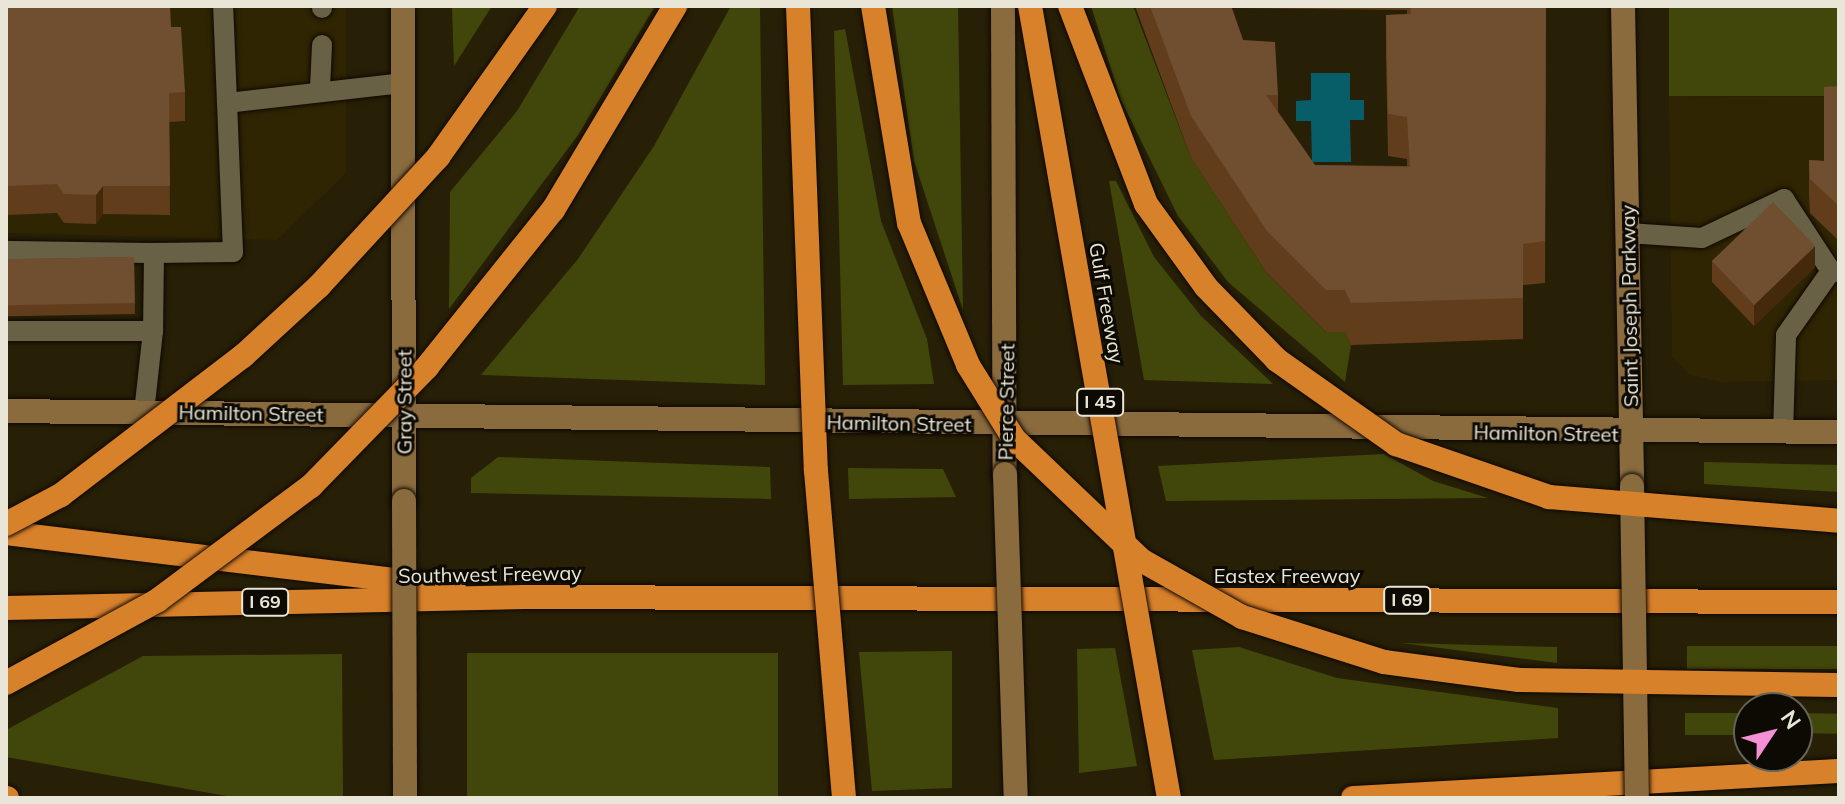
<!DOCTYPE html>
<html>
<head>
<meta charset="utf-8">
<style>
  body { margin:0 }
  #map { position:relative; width:1845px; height:804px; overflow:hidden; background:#272007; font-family:Mulish,sans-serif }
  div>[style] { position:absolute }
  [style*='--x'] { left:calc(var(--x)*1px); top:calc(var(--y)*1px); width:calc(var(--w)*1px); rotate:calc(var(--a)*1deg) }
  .built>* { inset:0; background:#2f2503 }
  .green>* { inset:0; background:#41470a; transform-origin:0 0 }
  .water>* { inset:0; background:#085e68 }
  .roads { filter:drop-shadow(0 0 2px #100900) drop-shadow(0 0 2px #100900) }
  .lane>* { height:20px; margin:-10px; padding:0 10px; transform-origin:10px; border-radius:10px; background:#696146 }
  .secondary>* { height:24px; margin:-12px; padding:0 12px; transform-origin:12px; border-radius:12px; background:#8a6b3e }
  .highway>* { height:24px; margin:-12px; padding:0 12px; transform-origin:12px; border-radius:12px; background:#d8812b }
  .bridges { filter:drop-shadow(0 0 2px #100900) drop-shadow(0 0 2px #100900) }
  .secondary-bridge>* { height:24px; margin:-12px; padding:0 12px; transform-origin:12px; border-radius:12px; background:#8a6b3e }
  .highway-bridge>* { height:24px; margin:-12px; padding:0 12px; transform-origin:12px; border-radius:12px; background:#d8812b }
  .wall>* { inset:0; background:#613d1c; transform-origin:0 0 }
  .shaded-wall>* { inset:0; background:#442a0b }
  .building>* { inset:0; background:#704f30; transform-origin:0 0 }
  span { translate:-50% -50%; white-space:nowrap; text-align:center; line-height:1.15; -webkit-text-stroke:6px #0d0a03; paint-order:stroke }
  .shield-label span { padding:2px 6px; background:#0d0a03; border:2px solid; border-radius:6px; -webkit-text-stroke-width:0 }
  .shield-label { font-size:18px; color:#eae6d7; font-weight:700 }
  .street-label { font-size:20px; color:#eae6d7 }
  .frame { position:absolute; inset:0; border:8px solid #eae6d7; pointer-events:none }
  .north { position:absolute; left:1733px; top:692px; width:80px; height:80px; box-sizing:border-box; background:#0d0a03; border:2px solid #656258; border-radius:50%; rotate:55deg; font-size:22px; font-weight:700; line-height:32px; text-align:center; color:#eae6d7 }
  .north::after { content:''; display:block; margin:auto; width:28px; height:36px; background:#f491d4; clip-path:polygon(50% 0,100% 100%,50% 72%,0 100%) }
</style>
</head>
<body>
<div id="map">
  <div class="built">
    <i style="clip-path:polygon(6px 6px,346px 6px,346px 173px,277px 240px,6px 233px)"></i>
    <i style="clip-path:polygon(1669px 96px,1839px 97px,1839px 380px,1720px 382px,1690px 375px,1672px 357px)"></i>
  </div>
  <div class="green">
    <i style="clip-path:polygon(452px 6px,492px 6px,454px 66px)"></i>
    <i style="clip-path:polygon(580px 6px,655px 6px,578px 135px,449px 309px,450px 192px,517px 111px)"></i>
    <i style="clip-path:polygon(731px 6px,760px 6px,765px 385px,481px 375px,578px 259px,654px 146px)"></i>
    <i style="clip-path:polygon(892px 6px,958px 6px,963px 310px,914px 161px)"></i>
    <i style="clip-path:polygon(1091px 6px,1133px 6px,1191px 158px,1267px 273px,1326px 332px,1345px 332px,1351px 345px,1345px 382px,1228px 282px,1178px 216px,1121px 100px)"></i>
    <i style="left:1669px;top:6px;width:170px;height:90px"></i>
    <i style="clip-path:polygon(845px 29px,881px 221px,927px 339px,934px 384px,843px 385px,834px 31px)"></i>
    <i style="clip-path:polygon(1109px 181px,1116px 181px,1154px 257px,1201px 316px,1273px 384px,1144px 380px)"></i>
    <i style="clip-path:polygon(1384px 454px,1433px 481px,1488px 498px,1166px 501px,1158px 466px)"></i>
    <i style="clip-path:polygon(498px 457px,770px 467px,771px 499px,471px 493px,471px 478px)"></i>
    <i style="clip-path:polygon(1704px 462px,1839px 465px,1839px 492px,1704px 484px)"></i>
    <i style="clip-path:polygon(848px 468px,943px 469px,956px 497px,849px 499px)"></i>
    <i style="clip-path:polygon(1401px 643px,1557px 647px,1557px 663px)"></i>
    <i style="left:1687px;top:646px;width:152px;height:23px"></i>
    <i style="clip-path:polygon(1239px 647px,1337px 678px,1558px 708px,1558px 738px,1214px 760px,1192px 650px)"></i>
    <i style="clip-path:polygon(1115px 648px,1137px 766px,1079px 773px,1077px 649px)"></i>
    <i style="clip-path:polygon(952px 651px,952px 788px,872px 791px,859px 652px)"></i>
    <i style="left:467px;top:653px;width:311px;height:145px"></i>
    <i style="clip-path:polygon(342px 654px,343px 798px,238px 798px,6px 757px,6px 730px,143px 656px)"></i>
    <i style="left:1685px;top:713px;width:64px;height:22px"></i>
    <i style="left:1797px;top:713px;width:42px;height:20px;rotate:1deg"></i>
  </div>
  <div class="water">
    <i style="clip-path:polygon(1311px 73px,1350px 73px,1350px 100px,1364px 100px,1364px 120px,1350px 120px,1351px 162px,1312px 162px,1311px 121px,1296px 121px,1296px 101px,1311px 100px)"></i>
  </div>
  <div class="roads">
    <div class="lane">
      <i style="--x:322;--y:8;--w:2;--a:-90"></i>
      <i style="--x:320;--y:88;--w:43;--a:-87.3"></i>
      <i style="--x:227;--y:103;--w:177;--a:-6.5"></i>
      <i style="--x:1628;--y:233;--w:74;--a:3.9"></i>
      <i style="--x:1702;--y:238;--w:91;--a:-25.4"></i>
      <i style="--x:1784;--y:199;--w:86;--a:56.9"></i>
      <i style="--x:1831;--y:271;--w:8;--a:7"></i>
      <i style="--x:6;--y:251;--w:148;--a:0.8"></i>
      <i style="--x:154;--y:253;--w:78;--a:90.7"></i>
      <i style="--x:154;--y:253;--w:79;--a:-0.7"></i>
      <i style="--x:233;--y:252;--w:246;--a:-92.3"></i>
      <i style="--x:6;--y:331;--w:147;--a:0"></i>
      <i style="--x:153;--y:331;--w:81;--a:96.3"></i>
      <i style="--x:1783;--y:433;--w:98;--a:-88.2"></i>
      <i style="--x:1786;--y:335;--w:78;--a:-54.9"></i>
    </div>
    <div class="secondary">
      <i style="--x:403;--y:6;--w:495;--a:89.9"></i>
      <i style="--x:1003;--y:6;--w:468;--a:89.8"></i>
      <i style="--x:1623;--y:6;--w:480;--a:88.9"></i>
      <i style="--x:6;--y:411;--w:1833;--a:0.66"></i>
    </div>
    <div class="highway">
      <i style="--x:6;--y:533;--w:451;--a:6.9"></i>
      <i style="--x:6;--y:608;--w:518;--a:-1.22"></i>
      <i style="--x:524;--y:597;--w:1315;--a:0.22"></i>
      <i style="--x:6;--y:798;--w:1;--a:0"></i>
      <i style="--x:1353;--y:798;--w:487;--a:-3.2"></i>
    </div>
  </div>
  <div class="bridges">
    <div class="secondary-bridge">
      <i style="--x:1005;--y:474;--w:324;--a:88.1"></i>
      <i style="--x:1632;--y:486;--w:312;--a:89.1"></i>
      <i style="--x:404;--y:501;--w:297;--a:89.8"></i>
    </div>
    <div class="highway-bridge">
      <i style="--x:798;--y:6;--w:465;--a:87.8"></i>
      <i style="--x:816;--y:471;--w:328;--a:85.1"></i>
      <i style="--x:873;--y:6;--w:220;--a:80.6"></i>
      <i style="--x:909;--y:223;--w:154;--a:67.4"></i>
      <i style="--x:968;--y:365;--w:87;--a:58.1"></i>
      <i style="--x:1014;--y:439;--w:175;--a:43.6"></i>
      <i style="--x:1141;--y:560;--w:116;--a:29.4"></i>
      <i style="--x:1242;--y:617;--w:149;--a:17.6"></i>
      <i style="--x:1384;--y:662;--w:136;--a:7.6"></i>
      <i style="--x:1519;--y:680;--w:320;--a:0.9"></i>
      <i style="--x:1030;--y:6;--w:804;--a:80.05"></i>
      <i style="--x:1070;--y:6;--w:212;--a:69"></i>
      <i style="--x:1146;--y:204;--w:102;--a:54.1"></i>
      <i style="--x:1206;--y:287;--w:102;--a:45.8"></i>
      <i style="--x:1277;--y:360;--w:146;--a:35.2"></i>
      <i style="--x:1396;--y:444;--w:162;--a:19.1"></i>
      <i style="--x:1549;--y:497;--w:291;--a:4.7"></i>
      <i style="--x:6;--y:524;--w:62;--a:-27.8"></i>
      <i style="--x:61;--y:495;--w:229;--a:-37.4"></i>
      <i style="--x:243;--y:356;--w:103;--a:-42.6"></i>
      <i style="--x:319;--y:286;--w:176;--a:-47.3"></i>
      <i style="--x:438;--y:157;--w:185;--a:-54.7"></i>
      <i style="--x:6;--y:683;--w:173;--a:-28.6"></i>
      <i style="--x:158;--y:600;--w:191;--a:-36.7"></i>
      <i style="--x:311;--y:486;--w:166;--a:-45.7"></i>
      <i style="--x:427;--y:367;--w:201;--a:-51.3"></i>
      <i style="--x:553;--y:210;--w:238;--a:-59.1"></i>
    </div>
  </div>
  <div class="wall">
    <i style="clip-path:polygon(6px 6px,171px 27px,185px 92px,185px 121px,169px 122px,170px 215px,103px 214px,96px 224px,64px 223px,57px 213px,6px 215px)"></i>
    <i style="clip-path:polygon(evenodd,1135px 6px,1546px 6px,1545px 283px,1523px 285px,1523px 339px,1351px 345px,1345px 332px,1326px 332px,1267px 273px,1191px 158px,1135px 6px,1232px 8px,1407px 10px,1407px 14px,1386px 15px,1386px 57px,1388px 156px,1407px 159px,1407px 166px,1315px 165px,1278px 112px,1278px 95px,1243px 40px,1232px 8px)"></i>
    <i style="clip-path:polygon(1839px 86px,1839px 241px,1810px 213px,1809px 195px,1809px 160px,1824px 161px)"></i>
    <i style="left:134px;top:257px;width:57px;height:128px;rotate:89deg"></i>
    <i style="clip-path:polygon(1712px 261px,1815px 267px,1754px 326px,1712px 282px)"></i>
  </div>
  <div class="shaded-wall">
    <i style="clip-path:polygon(103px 186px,103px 214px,96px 224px,96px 195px)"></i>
    <i style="clip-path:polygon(1815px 246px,1815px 267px,1754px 326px,1754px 305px)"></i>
  </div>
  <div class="building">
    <i style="clip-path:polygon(6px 6px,170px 6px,171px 27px,181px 27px,185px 92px,169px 93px,170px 186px,103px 186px,96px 195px,64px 194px,57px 184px,6px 186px)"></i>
    <i style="clip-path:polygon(1150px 6px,1231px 6px,1243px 40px,1275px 42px,1278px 95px,1266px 95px,1315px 165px,1410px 167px,1407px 117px,1388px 114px,1386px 15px,1411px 14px,1410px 6px,1546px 6px,1545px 241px,1523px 244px,1523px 298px,1351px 303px,1345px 290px,1326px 290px,1267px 231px,1191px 116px)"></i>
    <i style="clip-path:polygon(1839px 86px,1839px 206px,1810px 179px,1809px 160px,1824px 161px,1824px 87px)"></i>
    <i style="left:1773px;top:202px;width:61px;height:85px;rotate:46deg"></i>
    <i style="left:134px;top:257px;width:46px;height:128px;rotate:89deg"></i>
  </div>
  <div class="shield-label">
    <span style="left:1100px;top:402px">I 45</span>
    <span style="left:1407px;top:600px">I 69</span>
    <span style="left:265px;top:602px">I 69</span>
  </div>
  <div class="street-label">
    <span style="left:1107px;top:303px;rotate:80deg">Gulf Freeway</span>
    <span style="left:1629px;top:306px;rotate:-91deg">Saint Joseph Parkway</span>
    <span style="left:404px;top:402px;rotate:-90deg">Gray Street</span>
    <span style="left:1006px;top:402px;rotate:-89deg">Pierce Street</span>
    <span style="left:251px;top:413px;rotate:1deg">Hamilton Street</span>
    <span style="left:899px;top:423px;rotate:1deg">Hamilton Street</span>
    <span style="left:1546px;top:433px;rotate:1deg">Hamilton Street</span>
    <span style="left:490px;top:574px;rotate:-1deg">Southwest Freeway</span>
    <span style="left:1287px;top:575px">Eastex Freeway</span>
  </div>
  <div class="frame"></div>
  <div class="north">N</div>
</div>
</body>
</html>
